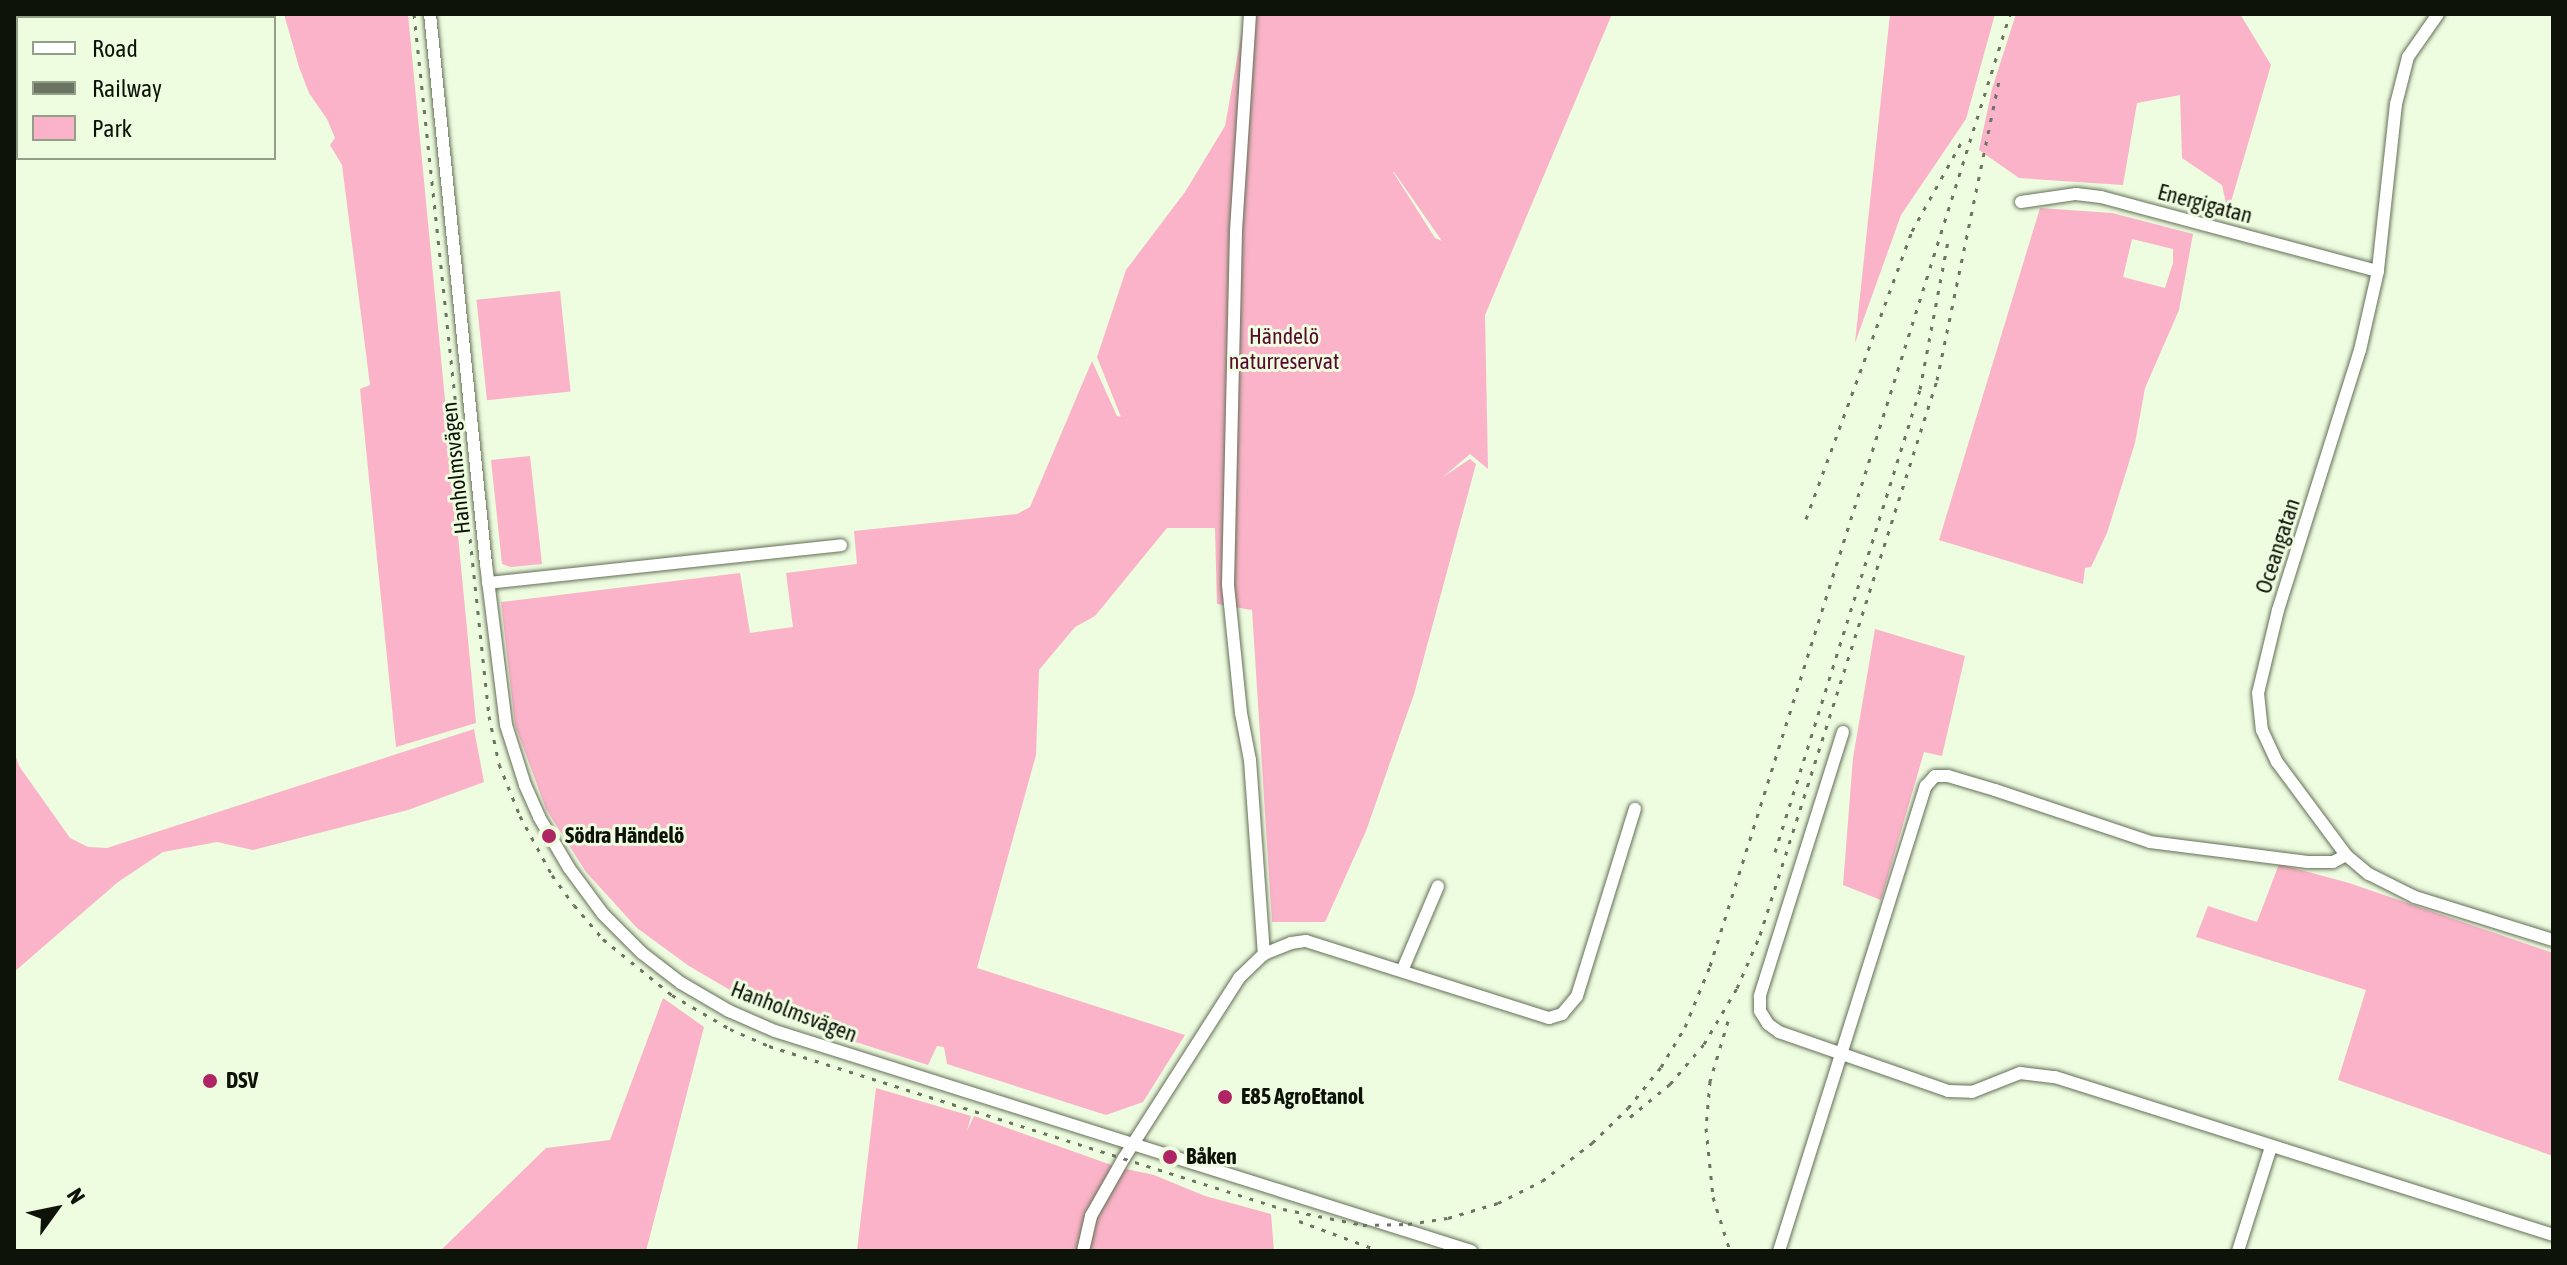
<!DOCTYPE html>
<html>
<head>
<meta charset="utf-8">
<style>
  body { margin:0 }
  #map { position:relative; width:2567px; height:1265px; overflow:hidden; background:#eefce0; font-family:"Asap Condensed",sans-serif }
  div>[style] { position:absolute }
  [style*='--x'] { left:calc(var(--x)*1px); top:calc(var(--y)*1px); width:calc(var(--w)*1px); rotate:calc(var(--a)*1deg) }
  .green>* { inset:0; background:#fab3c8; transform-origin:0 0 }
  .roads { filter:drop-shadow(0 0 2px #636f56) drop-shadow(0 0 2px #636f56) }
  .minor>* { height:12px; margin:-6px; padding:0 6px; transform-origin:6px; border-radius:6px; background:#fff }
  .rail>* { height:3px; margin-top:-1.5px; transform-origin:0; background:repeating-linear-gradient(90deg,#6c7563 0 4px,transparent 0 12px) }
  .dots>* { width:22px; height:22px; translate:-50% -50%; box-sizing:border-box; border:4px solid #eefce0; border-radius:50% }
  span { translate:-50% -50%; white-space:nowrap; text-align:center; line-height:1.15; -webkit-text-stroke:6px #eefce0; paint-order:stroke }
  .street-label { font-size:22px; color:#0e1309 }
  .park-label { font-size:22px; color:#57082d }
  .poi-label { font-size:22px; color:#0e1309; font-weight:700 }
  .left { translate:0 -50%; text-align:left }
  .frame { position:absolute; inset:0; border:16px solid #0e1309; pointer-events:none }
  .legend { position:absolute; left:16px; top:16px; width:260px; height:144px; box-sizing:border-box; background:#eefce0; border:2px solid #949f8a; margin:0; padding:10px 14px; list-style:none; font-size:24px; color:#0e1309 }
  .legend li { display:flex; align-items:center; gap:16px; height:40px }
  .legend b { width:40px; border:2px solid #949f8a }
  .north { position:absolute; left:16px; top:1169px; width:80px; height:80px; -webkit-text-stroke:6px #eefce0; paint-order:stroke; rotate:57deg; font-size:22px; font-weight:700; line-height:32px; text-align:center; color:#0e1309 }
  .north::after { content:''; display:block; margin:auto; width:28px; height:36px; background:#0e1309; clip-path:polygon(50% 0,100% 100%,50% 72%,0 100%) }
</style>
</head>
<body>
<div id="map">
  <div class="green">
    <i style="clip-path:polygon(284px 14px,408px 14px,476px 723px,396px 747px,360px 389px,370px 385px,342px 165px,330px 145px,335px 138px,327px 119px,309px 93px,299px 67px)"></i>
    <i style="clip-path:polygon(evenodd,1245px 14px,1612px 14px,1485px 315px,1488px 469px,1470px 454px,1443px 477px,1470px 459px,1476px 464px,1414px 694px,1366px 831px,1325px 922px,1272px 922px,1252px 610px,1217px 604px,1215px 528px,1167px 528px,1095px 616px,1075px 627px,1039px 670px,1036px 755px,977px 968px,1185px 1035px,1143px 1102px,1106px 1115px,947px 1064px,944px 1047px,937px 1046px,928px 1065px,840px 1037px,742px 997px,689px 966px,637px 928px,586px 872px,546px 809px,515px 725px,501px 602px,740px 573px,750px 633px,793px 627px,786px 573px,857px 564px,854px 531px,1017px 514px,1030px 507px,1092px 361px,1117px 416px,1121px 417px,1097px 357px,1126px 270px,1185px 192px,1225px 126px,1245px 14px,1393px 172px,1394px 172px,1442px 241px,1435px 238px,1393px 172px)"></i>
    <i style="clip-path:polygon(1890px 14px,1995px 14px,1966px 119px,1901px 215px,1855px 343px)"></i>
    <i style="clip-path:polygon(2016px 14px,2240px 14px,2271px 65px,2228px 212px,2222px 185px,2182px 158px,2180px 95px,2137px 103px,2123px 185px,2019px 178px,1979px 150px,1992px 89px)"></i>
    <i style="clip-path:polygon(evenodd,2040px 208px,2112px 213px,2193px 234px,2179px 310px,2145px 388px,2135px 443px,2107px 533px,2091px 567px,2085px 568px,2083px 584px,1939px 540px,2040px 208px,2132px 239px,2173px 249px,2173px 263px,2165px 288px,2123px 277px,2132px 239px)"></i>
    <i style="left:560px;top:291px;width:101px;height:84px;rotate:84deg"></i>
    <i style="clip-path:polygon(530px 456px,542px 564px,511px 567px,502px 564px,491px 460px)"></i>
    <i style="clip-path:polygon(1875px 629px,1965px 656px,1942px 756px,1924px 752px,1881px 900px,1843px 885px,1853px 758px)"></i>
    <i style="clip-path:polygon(474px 729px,484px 782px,408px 810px,253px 850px,217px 842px,163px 852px,118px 882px,14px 972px,14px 751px,19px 766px,70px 838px,88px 847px,107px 848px)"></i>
    <i style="clip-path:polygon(2279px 864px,2349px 883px,2553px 953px,2553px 1156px,2338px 1080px,2366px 990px,2196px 937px,2208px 906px,2257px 922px)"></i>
    <i style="clip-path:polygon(663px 998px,704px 1027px,646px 1251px,440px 1251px,546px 1148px,610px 1140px)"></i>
    <i style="clip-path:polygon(876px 1088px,971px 1116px,967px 1131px,974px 1116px,1117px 1167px,1154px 1175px,1205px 1196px,1271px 1214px,1274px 1251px,857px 1251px)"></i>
  </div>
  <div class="roads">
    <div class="minor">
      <i style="--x:145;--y:14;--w:4;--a:76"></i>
      <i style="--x:430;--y:14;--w:553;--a:84.19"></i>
      <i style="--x:486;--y:564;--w:162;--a:82.9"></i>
      <i style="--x:506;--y:725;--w:63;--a:72.4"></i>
      <i style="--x:525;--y:785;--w:35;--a:66"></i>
      <i style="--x:539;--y:817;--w:59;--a:59.5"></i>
      <i style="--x:569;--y:868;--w:57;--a:53.5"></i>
      <i style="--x:603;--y:914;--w:55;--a:45"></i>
      <i style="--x:642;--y:953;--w:49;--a:37.6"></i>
      <i style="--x:681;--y:983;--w:56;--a:30.3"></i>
      <i style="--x:729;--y:1011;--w:50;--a:23.5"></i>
      <i style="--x:775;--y:1031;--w:730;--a:17.54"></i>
      <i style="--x:1250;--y:14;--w:218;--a:93.7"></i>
      <i style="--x:1236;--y:232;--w:353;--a:91.3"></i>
      <i style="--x:1228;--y:585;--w:129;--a:84.2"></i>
      <i style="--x:1241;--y:713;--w:48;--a:79.2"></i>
      <i style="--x:1250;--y:760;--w:195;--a:85.9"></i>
      <i style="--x:2438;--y:14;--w:52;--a:124.9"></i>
      <i style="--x:2408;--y:57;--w:49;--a:104.3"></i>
      <i style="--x:2396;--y:104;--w:168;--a:96.2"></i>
      <i style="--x:2378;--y:271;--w:81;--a:102.8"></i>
      <i style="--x:2360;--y:350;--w:273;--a:107.5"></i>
      <i style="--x:2278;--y:610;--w:85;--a:103.5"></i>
      <i style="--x:2258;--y:693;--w:37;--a:84"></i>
      <i style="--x:2262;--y:730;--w:35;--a:65"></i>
      <i style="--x:2277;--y:762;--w:116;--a:53.4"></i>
      <i style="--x:2346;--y:855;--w:30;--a:40"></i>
      <i style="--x:2369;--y:874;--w:51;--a:26.6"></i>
      <i style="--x:2415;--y:897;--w:145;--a:17.3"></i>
      <i style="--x:194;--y:18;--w:16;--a:-15"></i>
      <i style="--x:2021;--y:202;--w:56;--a:-8.3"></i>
      <i style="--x:2076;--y:194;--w:25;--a:7"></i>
      <i style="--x:2101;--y:197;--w:287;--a:15"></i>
      <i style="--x:488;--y:583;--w:355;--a:-6.1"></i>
      <i style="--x:1843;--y:732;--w:277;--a:107.5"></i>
      <i style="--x:1760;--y:996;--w:15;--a:90"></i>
      <i style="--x:1760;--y:1011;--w:15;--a:58"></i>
      <i style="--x:1768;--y:1024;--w:14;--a:36"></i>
      <i style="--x:1779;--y:1032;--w:179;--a:19.2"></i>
      <i style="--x:1948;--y:1091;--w:24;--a:2"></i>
      <i style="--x:1972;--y:1092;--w:52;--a:-21.6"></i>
      <i style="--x:2020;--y:1073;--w:35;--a:7"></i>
      <i style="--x:2055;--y:1077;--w:522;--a:17.6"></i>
      <i style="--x:1402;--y:971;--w:92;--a:-67"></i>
      <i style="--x:1083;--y:1251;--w:36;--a:-77"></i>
      <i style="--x:1091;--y:1216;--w:67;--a:-60.4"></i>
      <i style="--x:1124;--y:1158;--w:214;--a:-57.4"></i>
      <i style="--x:1239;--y:978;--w:35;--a:-44"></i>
      <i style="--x:1264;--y:954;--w:29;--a:-22"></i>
      <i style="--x:1291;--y:943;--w:15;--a:-8"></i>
      <i style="--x:1306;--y:941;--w:255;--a:17.6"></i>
      <i style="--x:1549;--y:1018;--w:14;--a:-17"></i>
      <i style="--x:1562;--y:1014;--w:23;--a:-50"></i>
      <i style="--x:1577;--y:996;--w:196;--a:-72.8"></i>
      <i style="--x:1779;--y:1251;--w:488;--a:-72.5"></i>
      <i style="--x:1926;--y:786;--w:13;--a:-48"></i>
      <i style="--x:1935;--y:776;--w:13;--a:0"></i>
      <i style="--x:1948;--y:776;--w:49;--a:16.6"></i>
      <i style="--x:1995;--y:790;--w:163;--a:18.5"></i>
      <i style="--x:2150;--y:842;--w:159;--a:7.2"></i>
      <i style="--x:2308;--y:862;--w:25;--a:0"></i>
      <i style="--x:2333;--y:862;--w:15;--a:-28"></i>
      <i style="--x:2238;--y:1251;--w:109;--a:-72.4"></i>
    </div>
  </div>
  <div class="rail">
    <i style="--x:414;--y:14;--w:706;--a:83.9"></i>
    <i style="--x:489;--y:716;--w:49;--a:78.2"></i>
    <i style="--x:499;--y:764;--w:56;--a:68"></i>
    <i style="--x:520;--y:816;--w:67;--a:61.5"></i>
    <i style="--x:552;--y:875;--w:37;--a:54"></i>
    <i style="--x:574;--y:905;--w:45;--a:49.5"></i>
    <i style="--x:603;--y:939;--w:89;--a:39.1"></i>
    <i style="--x:672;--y:995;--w:67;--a:30.4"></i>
    <i style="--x:730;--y:1029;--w:43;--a:23.6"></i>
    <i style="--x:769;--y:1046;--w:539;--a:17.59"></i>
    <i style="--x:1283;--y:1209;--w:82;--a:11.3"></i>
    <i style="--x:1363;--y:1225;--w:45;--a:-1.3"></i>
    <i style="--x:1408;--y:1224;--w:40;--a:-8.5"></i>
    <i style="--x:1448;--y:1218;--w:52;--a:-16.7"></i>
    <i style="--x:1498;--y:1203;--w:49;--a:-26.6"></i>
    <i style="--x:1542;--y:1181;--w:63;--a:-37.2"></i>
    <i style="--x:1592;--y:1143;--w:50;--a:-44.2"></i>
    <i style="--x:1628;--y:1108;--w:53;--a:-51.2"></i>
    <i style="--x:1661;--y:1067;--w:47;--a:-59"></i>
    <i style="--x:1685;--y:1027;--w:66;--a:-67.7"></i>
    <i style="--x:1710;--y:966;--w:998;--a:-72.51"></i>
    <i style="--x:1806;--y:519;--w:307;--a:-69.8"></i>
    <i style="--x:1912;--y:231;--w:103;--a:-60.9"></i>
    <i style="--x:1775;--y:852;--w:485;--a:-72.6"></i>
    <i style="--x:1920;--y:389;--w:151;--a:-79.3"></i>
    <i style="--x:1728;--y:1021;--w:63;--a:106.7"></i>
    <i style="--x:1710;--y:1081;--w:47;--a:94.9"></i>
    <i style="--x:1706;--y:1128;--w:69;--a:84.2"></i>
    <i style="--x:1713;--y:1197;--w:57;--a:72.5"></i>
    <i style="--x:1630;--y:1117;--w:52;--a:-39.5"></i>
    <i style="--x:1670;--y:1084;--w:52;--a:-49.6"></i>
    <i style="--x:1704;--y:1044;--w:65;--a:-59.5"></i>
    <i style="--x:1737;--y:988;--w:58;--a:-66.5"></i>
    <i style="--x:1760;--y:935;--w:583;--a:-72.31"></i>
    <i style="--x:1937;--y:380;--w:309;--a:-78.3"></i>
    <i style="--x:1299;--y:1221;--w:86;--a:20.3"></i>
  </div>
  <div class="dots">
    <i style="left:549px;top:836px;background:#af2462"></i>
    <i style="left:210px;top:1081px;background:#af2462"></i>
    <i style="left:1225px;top:1097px;background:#af2462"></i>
    <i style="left:1170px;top:1157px;background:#af2462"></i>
  </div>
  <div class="street-label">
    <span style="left:2205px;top:204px;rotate:15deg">Energigatan</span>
    <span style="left:456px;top:468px;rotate:-96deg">Hanholmsvägen</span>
    <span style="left:2278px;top:546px;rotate:-72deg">Oceangatan</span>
    <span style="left:794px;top:1012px;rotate:21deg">Hanholmsvägen</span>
  </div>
  <div class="park-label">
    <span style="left:1284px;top:349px">Händelö<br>naturreservat</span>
  </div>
  <div class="poi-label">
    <span class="left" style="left:565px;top:836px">Södra Händelö</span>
    <span class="left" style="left:226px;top:1081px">DSV</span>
    <span class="left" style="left:1241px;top:1097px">E85 AgroEtanol</span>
    <span class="left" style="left:1186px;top:1157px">Båken</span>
  </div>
  <div class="frame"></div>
  <ul class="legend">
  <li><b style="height:10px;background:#fff"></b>Road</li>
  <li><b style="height:10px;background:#6c7563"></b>Railway</li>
  <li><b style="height:22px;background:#fab3c8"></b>Park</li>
  </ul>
  <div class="north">N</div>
</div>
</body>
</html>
